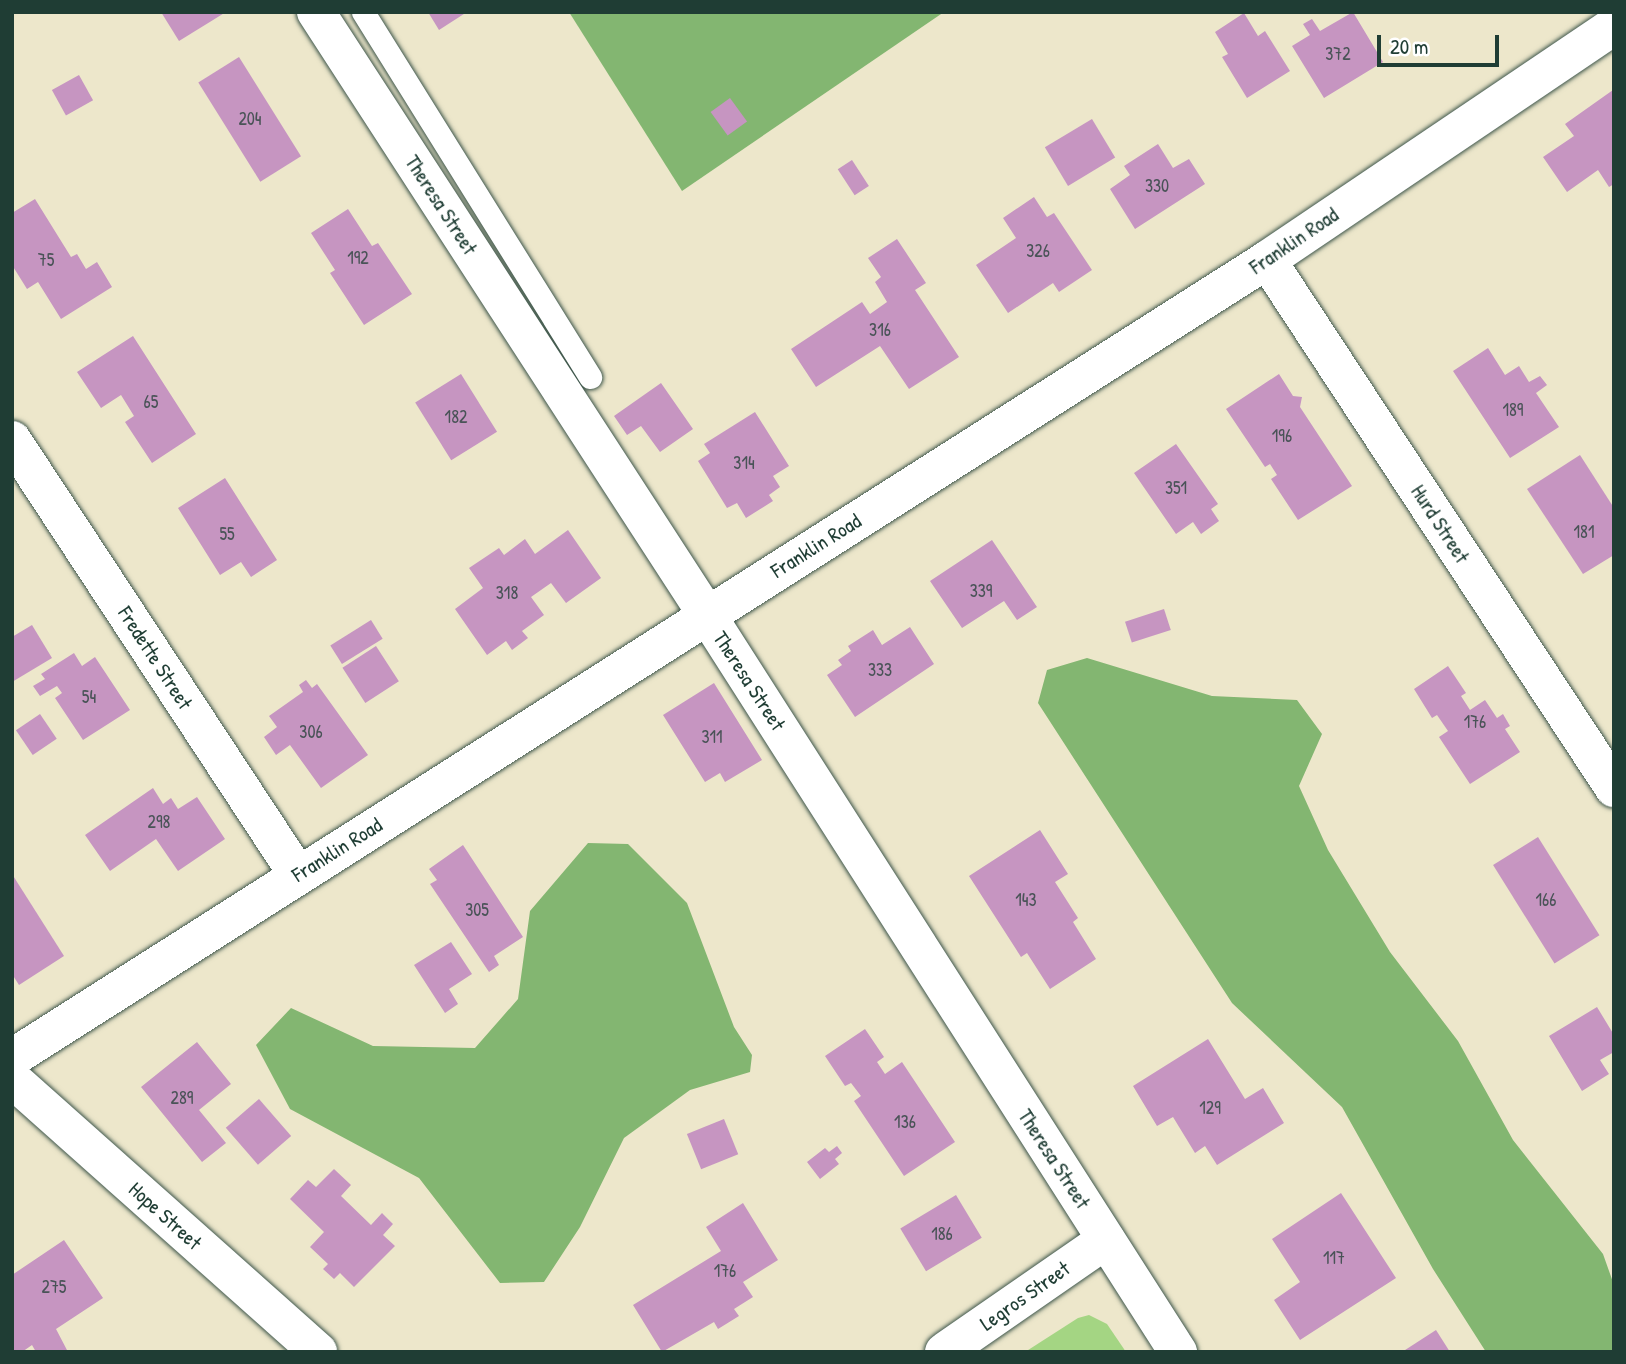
<!DOCTYPE html>
<html>
<head>
<meta charset="utf-8">
<style>
  body { margin:0 }
  #map { position:relative; width:1626px; height:1364px; overflow:hidden; background:#ede7cb; font-family:"Patrick Hand",sans-serif }
  div>[style] { position:absolute }
  [style*='--x'] { left:calc(var(--x)*1px); top:calc(var(--y)*1px); width:calc(var(--w)*1px); rotate:calc(var(--a)*1deg) }
  .green>* { inset:0; background:#a4d583 }
  .forest>* { inset:0; background:#83b671 }
  .building>* { inset:0; background:#c695c1; transform-origin:0 0 }
  .roads { filter:drop-shadow(0 0 2px #3e564b) drop-shadow(0 0 2px #3e564b) }
  .lane>* { height:23px; margin:-11.5px; padding:0 11.5px; transform-origin:11.5px; border-radius:11.5px; background:#fff }
  .street>* { height:38px; margin:-19px; padding:0 19px; transform-origin:19px; border-radius:19px; background:#fff }
  .secondary>* { height:38px; margin:-19px; padding:0 19px; transform-origin:19px; border-radius:19px; background:#fff }
  span { translate:-50% -50%; white-space:nowrap; text-align:center; line-height:1.15; -webkit-text-stroke:6px #fff; paint-order:stroke }
  .number-label { font-size:18px; color:#495357 }
  .number-label span { -webkit-text-stroke-width:0 }
  .street-label { font-size:21px; color:#1f3d34 }
  .frame { position:absolute; inset:0; border:14px solid #1f3d34; pointer-events:none }
  .scale { position:absolute; left:1377px; top:35px; width:122px; height:32px; box-sizing:border-box; border:4px solid #1f3d34; border-top:0; padding-left:9px; font-size:21px; line-height:24px; white-space:nowrap; color:#1f3d34; -webkit-text-stroke:5px #fff; paint-order:stroke }
</style>
</head>
<body>
<div id="map">
  <div class="green">
    <i style="clip-path:polygon(1089px 1315px,1107px 1324px,1126px 1352px,1025px 1352px,1078px 1318px)"></i>
  </div>
  <div class="forest">
    <i style="clip-path:polygon(569px 12px,944px 12px,682px 191px)"></i>
    <i style="clip-path:polygon(1087px 658px,1212px 696px,1297px 700px,1322px 734px,1299px 786px,1328px 850px,1390px 952px,1458px 1041px,1513px 1140px,1603px 1254px,1614px 1285px,1614px 1352px,1486px 1352px,1433px 1269px,1342px 1107px,1232px 1003px,1038px 703px,1047px 670px)"></i>
    <i style="clip-path:polygon(588px 843px,628px 844px,687px 903px,734px 1027px,752px 1055px,750px 1072px,690px 1090px,624px 1138px,580px 1227px,544px 1282px,500px 1283px,419px 1178px,290px 1109px,256px 1045px,291px 1008px,373px 1046px,475px 1048px,518px 999px,530px 911px)"></i>
  </div>
  <div class="building">
    <i style="clip-path:polygon(161px 12px,226px 12px,179px 41px)"></i>
    <i style="clip-path:polygon(428px 12px,467px 12px,439px 30px)"></i>
    <i style="clip-path:polygon(1353px 12px,1383px 62px,1324px 98px,1292px 46px,1310px 35px,1303px 24px,1312px 19px,1320px 31px)"></i>
    <i style="clip-path:polygon(1244px 13px,1258px 36px,1265px 31px,1290px 71px,1247px 98px,1222px 57px,1228px 54px,1215px 32px)"></i>
    <i style="left:239px;top:57px;width:117px;height:48px;rotate:58deg"></i>
    <i style="left:79px;top:75px;width:29px;height:31px;rotate:61deg"></i>
    <i style="clip-path:polygon(1613px 90px,1614px 184px,1609px 187px,1598px 170px,1567px 192px,1543px 157px,1574px 136px,1565px 124px)"></i>
    <i style="left:730px;top:98px;width:29px;height:24px;rotate:54deg"></i>
    <i style="left:1092px;top:119px;width:45px;height:55px;rotate:59deg"></i>
    <i style="clip-path:polygon(1158px 144px,1173px 168px,1189px 159px,1205px 184px,1135px 229px,1110px 189px,1130px 175px,1124px 166px)"></i>
    <i style="left:852px;top:160px;width:31px;height:17px;rotate:57deg"></i>
    <i style="clip-path:polygon(1034px 197px,1047px 217px,1054px 213px,1092px 270px,1059px 292px,1053px 283px,1008px 313px,976px 265px,1016px 238px,1003px 218px)"></i>
    <i style="clip-path:polygon(35px 199px,71px 257px,77px 254px,86px 269px,97px 262px,112px 287px,61px 319px,38px 282px,27px 289px,12px 265px,12px 213px)"></i>
    <i style="clip-path:polygon(348px 209px,372px 246px,378px 243px,412px 294px,364px 325px,330px 273px,335px 270px,311px 233px)"></i>
    <i style="clip-path:polygon(897px 239px,926px 283px,915px 290px,959px 357px,909px 389px,880px 346px,816px 387px,791px 349px,862px 302px,870px 314px,887px 302px,875px 282px,881px 277px,868px 258px)"></i>
    <i style="clip-path:polygon(133px 336px,196px 434px,152px 463px,125px 422px,134px 416px,121px 395px,101px 408px,77px 372px)"></i>
    <i style="clip-path:polygon(1488px 348px,1505px 375px,1519px 366px,1529px 382px,1540px 376px,1547px 385px,1536px 393px,1559px 427px,1510px 458px,1453px 371px)"></i>
    <i style="left:461px;top:374px;width:68px;height:54px;rotate:58deg"></i>
    <i style="clip-path:polygon(1279px 374px,1293px 396px,1302px 397px,1300px 407px,1352px 486px,1298px 520px,1271px 479px,1277px 475px,1270px 464px,1265px 467px,1226px 409px)"></i>
    <i style="clip-path:polygon(661px 383px,693px 429px,660px 452px,641px 426px,627px 435px,614px 416px)"></i>
    <i style="clip-path:polygon(755px 412px,789px 466px,773px 476px,780px 487px,769px 495px,773px 501px,746px 518px,737px 503px,727px 508px,698px 461px,710px 453px,704px 444px)"></i>
    <i style="clip-path:polygon(1176px 444px,1218px 504px,1211px 509px,1219px 521px,1201px 534px,1193px 522px,1176px 534px,1134px 473px)"></i>
    <i style="clip-path:polygon(1580px 455px,1614px 508px,1614px 555px,1583px 574px,1527px 489px)"></i>
    <i style="clip-path:polygon(225px 478px,277px 560px,251px 577px,241px 562px,220px 575px,178px 508px)"></i>
    <i style="clip-path:polygon(568px 530px,601px 578px,566px 603px,551px 583px,531px 597px,544px 615px,522px 631px,528px 638px,512px 650px,506px 641px,487px 655px,455px 609px,483px 588px,469px 568px,499px 548px,504px 555px,525px 539px,535px 554px)"></i>
    <i style="clip-path:polygon(992px 540px,1037px 607px,1017px 620px,1004px 601px,962px 628px,930px 581px)"></i>
    <i style="left:1164px;top:609px;width:22px;height:41px;rotate:72deg"></i>
    <i style="left:371px;top:620px;width:22px;height:48px;rotate:58deg"></i>
    <i style="clip-path:polygon(32px 625px,52px 658px,12px 682px,12px 637px)"></i>
    <i style="clip-path:polygon(910px 627px,934px 664px,855px 717px,827px 675px,842px 665px,838px 660px,851px 651px,848px 646px,873px 630px,882px 645px)"></i>
    <i style="left:376px;top:646px;width:42px;height:40px;rotate:57deg"></i>
    <i style="clip-path:polygon(74px 653px,82px 666px,95px 657px,130px 710px,83px 740px,55px 698px,62px 693px,57px 686px,40px 696px,33px 686px,45px 679px,41px 674px)"></i>
    <i style="clip-path:polygon(1448px 666px,1466px 693px,1461px 696px,1470px 710px,1485px 700px,1497px 718px,1503px 714px,1510px 726px,1505px 729px,1520px 752px,1470px 784px,1439px 737px,1448px 731px,1437px 715px,1432px 718px,1414px 689px)"></i>
    <i style="clip-path:polygon(306px 680px,312px 688px,317px 684px,368px 755px,321px 788px,290px 745px,276px 755px,264px 737px,277px 727px,269px 716px,303px 692px,299px 685px)"></i>
    <i style="clip-path:polygon(714px 683px,762px 760px,725px 782px,720px 773px,705px 782px,663px 715px)"></i>
    <i style="left:40px;top:714px;width:30px;height:29px;rotate:56deg"></i>
    <i style="clip-path:polygon(153px 788px,163px 804px,171px 798px,178px 809px,197px 797px,225px 839px,178px 871px,156px 839px,110px 871px,85px 835px)"></i>
    <i style="clip-path:polygon(1040px 830px,1068px 874px,1055px 882px,1078px 918px,1073px 922px,1096px 959px,1050px 989px,1027px 953px,1021px 957px,969px 876px)"></i>
    <i style="left:1538px;top:837px;width:116px;height:53px;rotate:58deg"></i>
    <i style="clip-path:polygon(463px 845px,523px 937px,494px 956px,499px 965px,489px 972px,430px 884px,437px 880px,429px 869px)"></i>
    <i style="clip-path:polygon(12px 874px,64px 956px,19px 985px,12px 974px)"></i>
    <i style="clip-path:polygon(451px 942px,472px 974px,449px 989px,458px 1004px,445px 1013px,414px 965px)"></i>
    <i style="clip-path:polygon(1597px 1007px,1614px 1035px,1614px 1052px,1600px 1060px,1609px 1074px,1582px 1091px,1549px 1036px)"></i>
    <i style="clip-path:polygon(865px 1029px,884px 1057px,877px 1062px,885px 1074px,902px 1062px,955px 1142px,904px 1176px,854px 1101px,861px 1096px,851px 1083px,845px 1086px,825px 1056px)"></i>
    <i style="clip-path:polygon(1208px 1039px,1245px 1099px,1263px 1088px,1284px 1123px,1217px 1165px,1205px 1146px,1195px 1153px,1173px 1117px,1157px 1126px,1133px 1086px)"></i>
    <i style="clip-path:polygon(197px 1042px,231px 1084px,199px 1110px,226px 1143px,202px 1162px,141px 1087px)"></i>
    <i style="left:259px;top:1099px;width:49px;height:44px;rotate:49deg"></i>
    <i style="left:724px;top:1119px;width:38px;height:40px;rotate:68deg"></i>
    <i style="clip-path:polygon(837px 1146px,842px 1153px,835px 1159px,839px 1164px,820px 1179px,807px 1162px,825px 1148px,829px 1152px)"></i>
    <i style="clip-path:polygon(334px 1169px,351px 1185px,341px 1196px,371px 1225px,382px 1213px,393px 1224px,383px 1235px,395px 1246px,354px 1287px,340px 1273px,334px 1279px,323px 1269px,328px 1264px,310px 1247px,324px 1232px,290px 1199px,308px 1180px,316px 1187px)"></i>
    <i style="clip-path:polygon(1341px 1193px,1396px 1278px,1300px 1340px,1274px 1300px,1300px 1282px,1272px 1239px)"></i>
    <i style="left:956px;top:1195px;width:50px;height:65px;rotate:59deg"></i>
    <i style="clip-path:polygon(743px 1203px,778px 1260px,743px 1282px,753px 1297px,734px 1309px,739px 1316px,718px 1329px,714px 1322px,662px 1352px,633px 1305px,721px 1251px,706px 1227px)"></i>
    <i style="clip-path:polygon(64px 1240px,103px 1298px,56px 1329px,68px 1352px,36px 1352px,32px 1345px,22px 1352px,12px 1352px,12px 1275px)"></i>
    <i style="clip-path:polygon(1436px 1330px,1450px 1352px,1402px 1352px)"></i>
  </div>
  <div class="roads">
    <div class="lane">
      <i style="--x:363;--y:12;--w:430;--a:58.1"></i>
    </div>
    <div class="street">
      <i style="--x:316;--y:12;--w:719;--a:57.04"></i>
      <i style="--x:707;--y:615;--w:875;--a:57.42"></i>
      <i style="--x:1267;--y:260;--w:632;--a:56.69"></i>
      <i style="--x:12;--y:440;--w:521;--a:56.68"></i>
      <i style="--x:12;--y:1079;--w:410;--a:41.7"></i>
      <i style="--x:944;--y:1352;--w:197;--a:-34.7"></i>
    </div>
    <div class="secondary">
      <i style="--x:12;--y:1058;--w:1487;--a:-32.45"></i>
      <i style="--x:1267;--y:260;--w:419;--a:-34"></i>
    </div>
  </div>
  <div class="number-label">
    <span style="left:1338px;top:54px">372</span>
    <span style="left:250px;top:119px">204</span>
    <span style="left:1157px;top:186px">330</span>
    <span style="left:1038px;top:251px">326</span>
    <span style="left:358px;top:258px">192</span>
    <span style="left:46px;top:260px">75</span>
    <span style="left:880px;top:330px">316</span>
    <span style="left:151px;top:402px">65</span>
    <span style="left:1513px;top:410px">189</span>
    <span style="left:456px;top:417px">182</span>
    <span style="left:1282px;top:436px">196</span>
    <span style="left:744px;top:463px">314</span>
    <span style="left:1176px;top:488px">351</span>
    <span style="left:1584px;top:532px">181</span>
    <span style="left:227px;top:534px">55</span>
    <span style="left:981px;top:591px">339</span>
    <span style="left:507px;top:593px">318</span>
    <span style="left:880px;top:670px">333</span>
    <span style="left:89px;top:697px">54</span>
    <span style="left:1475px;top:722px">176</span>
    <span style="left:311px;top:732px">306</span>
    <span style="left:712px;top:737px">311</span>
    <span style="left:159px;top:822px">298</span>
    <span style="left:1026px;top:900px">143</span>
    <span style="left:1546px;top:900px">166</span>
    <span style="left:477px;top:910px">305</span>
    <span style="left:182px;top:1098px">289</span>
    <span style="left:1210px;top:1108px">129</span>
    <span style="left:905px;top:1122px">136</span>
    <span style="left:942px;top:1234px">186</span>
    <span style="left:1334px;top:1258px">117</span>
    <span style="left:725px;top:1271px">176</span>
    <span style="left:54px;top:1287px">275</span>
  </div>
  <div class="street-label">
    <span style="left:441px;top:205px;rotate:57deg">Theresa Street</span>
    <span style="left:1294px;top:241px;rotate:-34deg">Franklin Road</span>
    <span style="left:1440px;top:524px;rotate:57deg">Hurd Street</span>
    <span style="left:816px;top:546px;rotate:-32deg">Franklin Road</span>
    <span style="left:155px;top:658px;rotate:57deg">Fredette Street</span>
    <span style="left:749px;top:681px;rotate:57deg">Theresa Street</span>
    <span style="left:337px;top:850px;rotate:-32deg">Franklin Road</span>
    <span style="left:1054px;top:1159px;rotate:57deg">Theresa Street</span>
    <span style="left:165px;top:1216px;rotate:42deg">Hope Street</span>
    <span style="left:1025px;top:1296px;rotate:-35deg">Legros Street</span>
  </div>
  <div class="frame"></div>
  <div class="scale">20 m</div>
</div>
</body>
</html>
